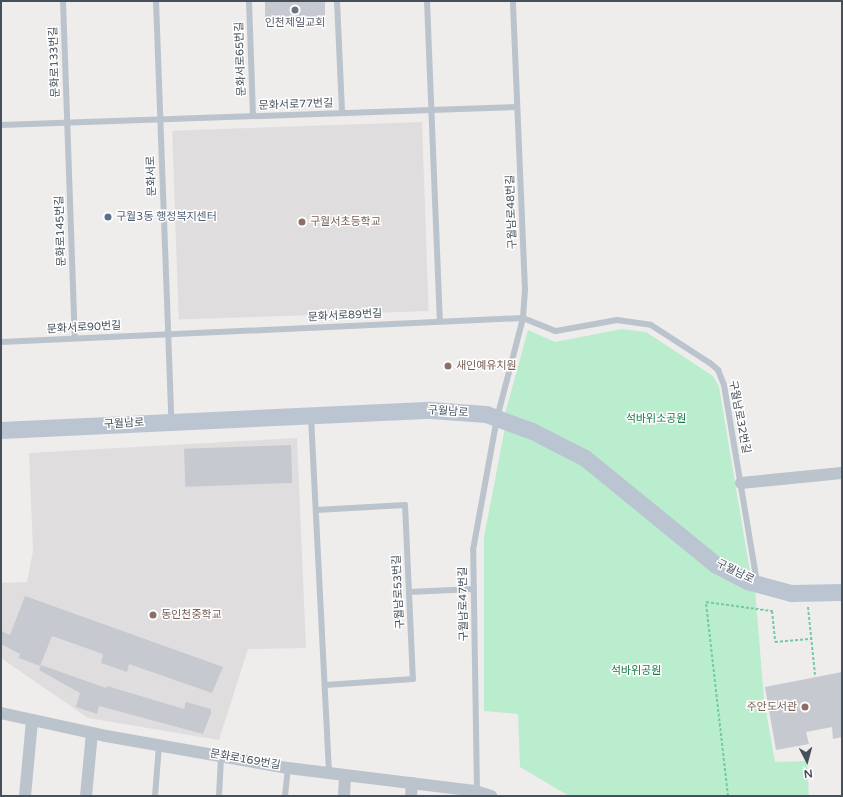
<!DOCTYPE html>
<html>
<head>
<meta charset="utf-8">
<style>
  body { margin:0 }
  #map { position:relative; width:843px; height:797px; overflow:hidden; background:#efecec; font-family:"Varela Round","Noto Sans KR",sans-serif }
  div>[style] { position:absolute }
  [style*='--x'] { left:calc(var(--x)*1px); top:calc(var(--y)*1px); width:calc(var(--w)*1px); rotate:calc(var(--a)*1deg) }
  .education>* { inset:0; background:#e0ddde; transform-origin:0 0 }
  .green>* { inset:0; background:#baedce }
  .building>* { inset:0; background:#c6c9cf; transform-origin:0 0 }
  .path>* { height:2px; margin-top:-1px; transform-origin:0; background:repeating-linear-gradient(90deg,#73cba0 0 3px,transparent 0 5px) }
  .lane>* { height:6px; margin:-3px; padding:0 3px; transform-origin:3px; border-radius:3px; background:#bbc4cc }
  .street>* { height:12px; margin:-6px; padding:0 6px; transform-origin:6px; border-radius:6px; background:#bbc4cc }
  .secondary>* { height:17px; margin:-8.5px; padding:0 8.5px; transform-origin:8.5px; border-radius:8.5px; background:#bac5d1 }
  .dots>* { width:11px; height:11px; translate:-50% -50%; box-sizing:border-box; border:2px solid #fff; border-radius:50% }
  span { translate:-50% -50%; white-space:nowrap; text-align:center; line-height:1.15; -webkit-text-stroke:3px #fff; paint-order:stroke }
  .worship-label { font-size:11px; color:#5b616d }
  .street-label { font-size:11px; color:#45505a }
  .service-label { font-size:11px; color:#4e5e75 }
  .left { translate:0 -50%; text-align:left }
  .education-label { font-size:11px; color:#785e54 }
  .right { translate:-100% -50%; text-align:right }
  .park-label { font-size:11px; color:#187949 }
  .frame { position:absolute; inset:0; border:2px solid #45505a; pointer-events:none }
  .north { position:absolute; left:787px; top:741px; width:40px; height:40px; -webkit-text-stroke:3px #fff; paint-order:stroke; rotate:174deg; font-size:11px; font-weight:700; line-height:16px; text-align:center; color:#45505a }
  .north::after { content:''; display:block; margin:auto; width:14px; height:18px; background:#45505a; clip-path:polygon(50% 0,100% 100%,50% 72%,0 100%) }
</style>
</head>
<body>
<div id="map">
  <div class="education">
    <i style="left:422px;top:122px;width:189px;height:250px;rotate:88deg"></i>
    <i style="clip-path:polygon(297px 438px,306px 648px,248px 649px,219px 740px,88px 718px,1px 658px,1px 583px,27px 582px,33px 551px,29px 453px)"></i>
  </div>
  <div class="green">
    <i style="clip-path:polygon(622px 329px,646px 332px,713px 376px,719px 387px,750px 572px,720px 558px,505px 414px,528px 330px,555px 342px)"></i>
    <i style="clip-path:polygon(505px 428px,585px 466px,755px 589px,764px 699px,775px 762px,807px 761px,809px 796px,569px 796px,520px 767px,518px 714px,484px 711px,484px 537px)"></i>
  </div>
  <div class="building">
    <i style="left:265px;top:1px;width:60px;height:20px"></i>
    <i style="left:291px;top:445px;width:38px;height:107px;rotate:88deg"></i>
    <i style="clip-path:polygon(25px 596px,223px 667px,212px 693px,129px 664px,127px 672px,101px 663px,103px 654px,52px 636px,40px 666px,19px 658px,20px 654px,1px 644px,1px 631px,10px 635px)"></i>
    <i style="clip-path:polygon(41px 665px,106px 688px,107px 686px,184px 709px,186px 702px,211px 709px,211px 713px,203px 734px,99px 706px,97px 714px,76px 707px,80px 693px,39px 670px)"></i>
    <i style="clip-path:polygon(842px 672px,842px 737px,833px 739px,832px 727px,806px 732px,809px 744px,776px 750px,765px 687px)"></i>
  </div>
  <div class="path">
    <i style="--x:808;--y:607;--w:68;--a:84.1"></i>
    <i style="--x:728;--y:796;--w:195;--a:-96.5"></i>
    <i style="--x:706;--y:602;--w:67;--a:7.8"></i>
    <i style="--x:772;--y:611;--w:31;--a:84"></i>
    <i style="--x:775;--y:642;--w:37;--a:-5"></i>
  </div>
  <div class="lane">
    <i style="--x:63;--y:1;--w:337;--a:88"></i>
    <i style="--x:156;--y:1;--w:419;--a:87.9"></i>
    <i style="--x:249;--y:1;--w:115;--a:88"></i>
    <i style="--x:337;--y:1;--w:112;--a:87.4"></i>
    <i style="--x:427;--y:1;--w:320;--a:87.7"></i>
    <i style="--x:1;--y:125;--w:516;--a:-2"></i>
    <i style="--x:1;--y:342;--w:523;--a:-2.63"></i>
    <i style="--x:523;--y:318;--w:35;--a:22"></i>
    <i style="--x:556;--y:331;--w:62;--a:-10.2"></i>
    <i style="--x:617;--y:320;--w:34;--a:8"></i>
    <i style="--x:651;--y:325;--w:70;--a:32.8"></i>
    <i style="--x:710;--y:363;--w:11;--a:41"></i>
    <i style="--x:718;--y:370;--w:16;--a:68"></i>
    <i style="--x:724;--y:385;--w:201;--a:80.5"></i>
    <i style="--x:311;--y:417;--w:356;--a:87.1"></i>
    <i style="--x:316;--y:510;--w:89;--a:-3.2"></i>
    <i style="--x:405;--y:505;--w:174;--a:87.4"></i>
    <i style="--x:413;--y:679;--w:88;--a:176.1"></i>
    <i style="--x:409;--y:592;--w:65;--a:-2.6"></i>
    <i style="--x:477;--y:792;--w:242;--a:-90.9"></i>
    <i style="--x:473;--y:550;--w:134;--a:-79.7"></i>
    <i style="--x:497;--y:418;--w:103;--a:-75.4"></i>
    <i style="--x:523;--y:318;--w:28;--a:-86"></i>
    <i style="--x:525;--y:290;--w:289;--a:-92.4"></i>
    <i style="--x:155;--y:796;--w:51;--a:-85.5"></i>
    <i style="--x:219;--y:796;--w:39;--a:-87"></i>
    <i style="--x:285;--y:796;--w:28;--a:-84"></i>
  </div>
  <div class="street">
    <i style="--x:741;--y:483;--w:101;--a:-5.7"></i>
    <i style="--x:1;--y:713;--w:107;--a:12.4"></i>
    <i style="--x:106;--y:736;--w:185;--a:10"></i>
    <i style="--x:288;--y:768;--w:188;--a:7"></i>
    <i style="--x:475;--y:791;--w:17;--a:17"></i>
    <i style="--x:25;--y:796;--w:76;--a:-84.7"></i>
    <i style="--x:86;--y:796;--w:63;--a:-84.6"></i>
    <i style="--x:344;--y:796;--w:21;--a:-87"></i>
    <i style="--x:411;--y:796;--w:13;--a:-86"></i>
  </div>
  <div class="secondary">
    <i style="--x:1;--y:430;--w:430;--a:-2.7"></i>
    <i style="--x:431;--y:410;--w:55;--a:4.2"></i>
    <i style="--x:486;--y:414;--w:49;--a:20.3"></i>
    <i style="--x:532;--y:431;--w:59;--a:27"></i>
    <i style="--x:585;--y:458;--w:169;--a:39.2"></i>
    <i style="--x:716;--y:565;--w:35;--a:27"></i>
    <i style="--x:747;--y:581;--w:46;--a:15.3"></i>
    <i style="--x:791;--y:593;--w:51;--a:-1.1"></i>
  </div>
  <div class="dots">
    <i style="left:295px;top:10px;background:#6b7280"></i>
    <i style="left:108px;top:217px;background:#5c6f8a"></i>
    <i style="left:302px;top:222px;background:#8d6e63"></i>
    <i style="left:448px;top:366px;background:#8d6e63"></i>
    <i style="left:153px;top:615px;background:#8d6e63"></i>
    <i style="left:805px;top:707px;background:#8d6e63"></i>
  </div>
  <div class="worship-label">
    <span style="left:295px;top:23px">인천제일교회</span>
  </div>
  <div class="street-label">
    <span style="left:241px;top:59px;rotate:-92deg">문화서로65번길</span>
    <span style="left:55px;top:62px;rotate:-92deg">문화로133번길</span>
    <span style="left:296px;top:105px;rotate:-2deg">문화서로77번길</span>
    <span style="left:152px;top:176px;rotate:-92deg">문화서로</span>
    <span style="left:512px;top:212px;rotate:-92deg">구월남로48번길</span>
    <span style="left:61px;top:231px;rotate:-92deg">문화로145번길</span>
    <span style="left:345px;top:316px;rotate:-3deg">문화서로89번길</span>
    <span style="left:84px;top:328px;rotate:-3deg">문화서로90번길</span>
    <span style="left:448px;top:412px;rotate:4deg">구월남로</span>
    <span style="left:739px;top:417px;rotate:79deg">구월남로32번길</span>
    <span style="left:124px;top:424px;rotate:-3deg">구월남로</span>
    <span style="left:735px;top:572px;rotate:26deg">구월남로</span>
    <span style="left:399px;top:592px;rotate:-93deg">구월남로53번길</span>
    <span style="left:464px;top:604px;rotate:-91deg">구월남로47번길</span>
    <span style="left:245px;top:760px;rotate:10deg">문화로169번길</span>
  </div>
  <div class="service-label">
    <span class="left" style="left:116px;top:217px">구월3동 행정복지센터</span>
  </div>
  <div class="education-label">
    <span class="left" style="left:310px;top:222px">구월서초등학교</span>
    <span class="left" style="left:456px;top:366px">새인예유치원</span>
    <span class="left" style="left:161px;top:615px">동인천중학교</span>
    <span class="right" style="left:797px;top:707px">주안도서관</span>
  </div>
  <div class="park-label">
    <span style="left:656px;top:419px">석바위소공원</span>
    <span style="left:636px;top:671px">석바위공원</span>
  </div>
  <div class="frame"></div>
  <div class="north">N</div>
</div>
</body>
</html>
